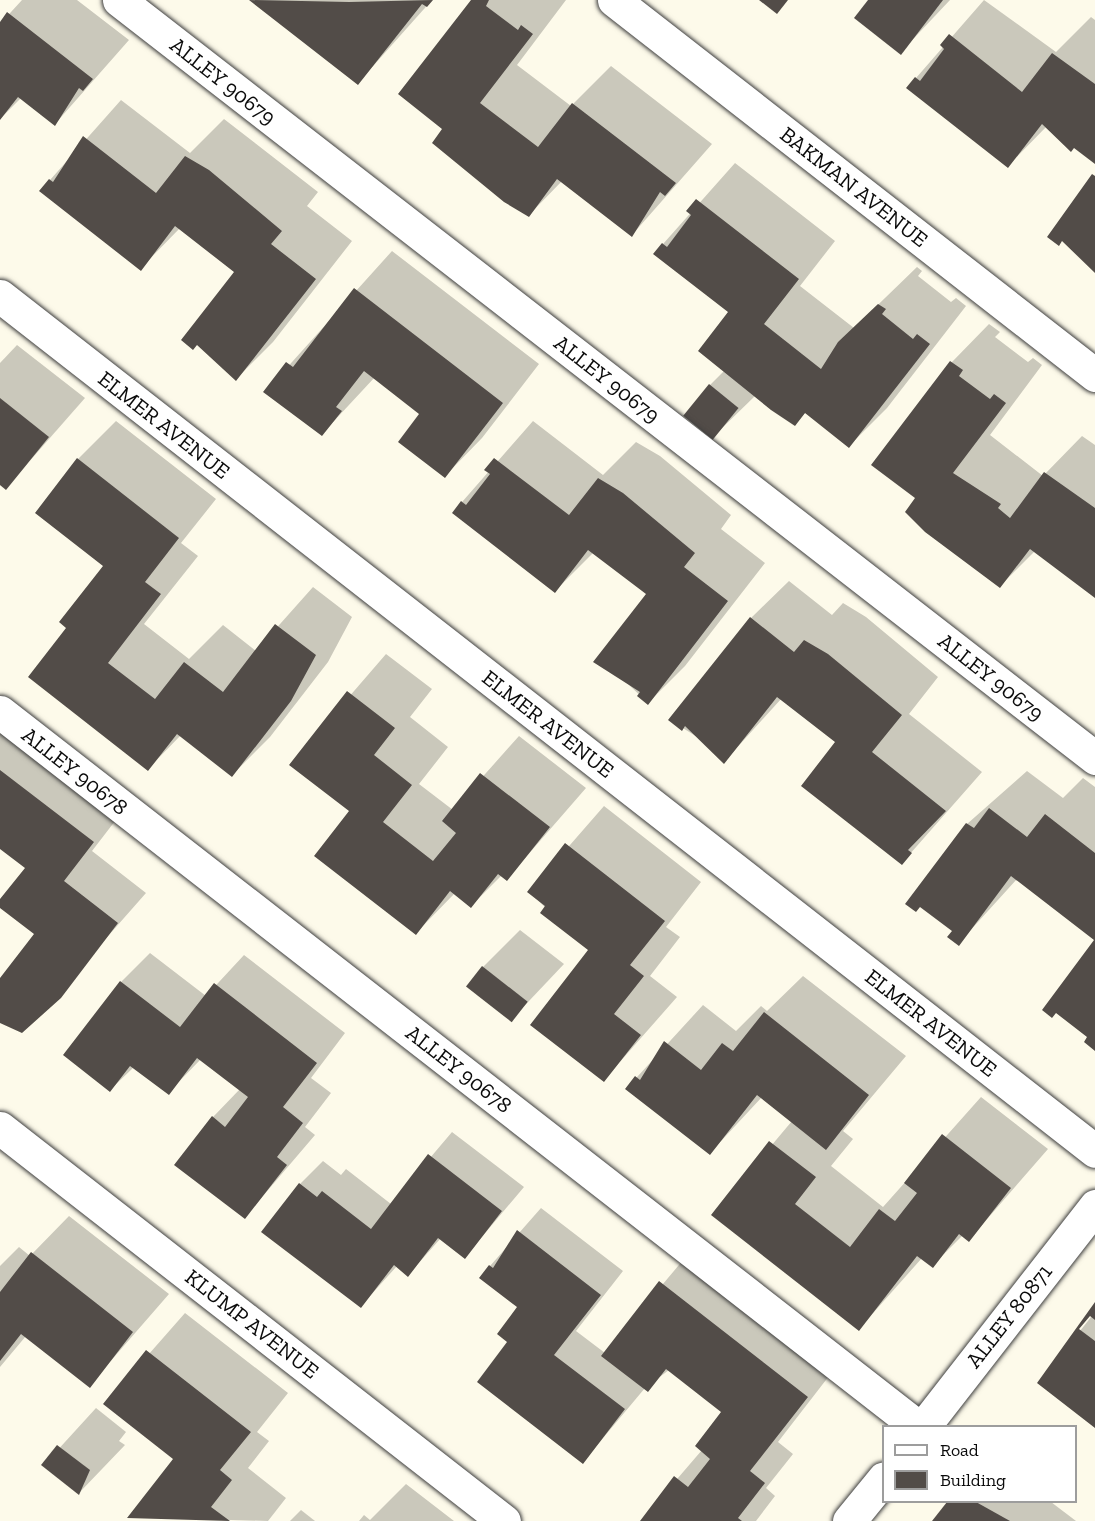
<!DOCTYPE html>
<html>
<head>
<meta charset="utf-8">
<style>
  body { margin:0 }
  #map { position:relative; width:1095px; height:1521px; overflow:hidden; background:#fdfaea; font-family:"Zilla Slab",serif }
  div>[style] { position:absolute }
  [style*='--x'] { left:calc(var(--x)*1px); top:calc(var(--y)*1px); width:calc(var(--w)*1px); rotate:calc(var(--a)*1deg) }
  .shadow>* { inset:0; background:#0003 }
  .building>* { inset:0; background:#524c48; transform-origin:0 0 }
  .roads { filter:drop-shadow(0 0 2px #3e3e3e) drop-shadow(0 0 2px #3e3e3e) }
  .minor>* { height:33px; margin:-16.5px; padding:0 16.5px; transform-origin:16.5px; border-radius:16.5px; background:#fff }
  span { translate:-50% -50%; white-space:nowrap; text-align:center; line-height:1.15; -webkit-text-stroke:6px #fff; paint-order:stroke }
  .street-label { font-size:22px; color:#0b0b0b }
  .legend { position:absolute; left:882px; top:1425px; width:195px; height:78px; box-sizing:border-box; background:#fff; border:2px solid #9d9d9d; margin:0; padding:8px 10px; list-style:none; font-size:18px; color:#0b0b0b }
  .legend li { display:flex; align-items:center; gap:12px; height:30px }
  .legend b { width:30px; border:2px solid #9d9d9d }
</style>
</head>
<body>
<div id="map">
  <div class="shadow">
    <i style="clip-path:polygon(22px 0,77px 0,129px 40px,55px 124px,21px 98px,0 119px,0 24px)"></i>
    <i style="clip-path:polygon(252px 0,432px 0,358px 83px)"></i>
    <i style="clip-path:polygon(473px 0,566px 0,517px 65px,571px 106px,611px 66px,712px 144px,632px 235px,562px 181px,529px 215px,444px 129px)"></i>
    <i style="clip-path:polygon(870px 0,950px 0,900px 53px)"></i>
    <i style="clip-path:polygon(984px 0,1056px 52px,1091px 17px,1095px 20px,1095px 162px,1047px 126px,1008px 166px,916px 78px)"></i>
    <i style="clip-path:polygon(121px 100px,190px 153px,224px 119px,318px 192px,307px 206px,352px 241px,273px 342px,236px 379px,236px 272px,180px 228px,140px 269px,50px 180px)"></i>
    <i style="clip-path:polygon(735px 163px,835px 241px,800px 286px,854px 328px,917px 267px,922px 271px,918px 276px,951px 302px,956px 298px,966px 306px,887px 408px,849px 446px,806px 412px,795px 424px,755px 396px,716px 434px,710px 385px,724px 371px,730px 312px,663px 244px)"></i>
    <i style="clip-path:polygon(392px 251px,539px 364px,482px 438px,445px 476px,421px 413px,375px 377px,322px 434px,265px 392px)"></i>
    <i style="clip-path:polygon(989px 324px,1000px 332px,995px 337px,1028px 362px,1033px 358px,1042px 365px,990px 435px,1043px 476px,1082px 436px,1095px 445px,1095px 597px,1035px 551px,1000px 586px,917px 498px,873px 465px,952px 362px)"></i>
    <i style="clip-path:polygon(17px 345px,85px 398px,6px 488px,0 485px,0 363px)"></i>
    <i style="clip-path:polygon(116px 421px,216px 499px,181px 543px,198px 556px,144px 624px,189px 659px,223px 625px,256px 651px,313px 587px,352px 617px,328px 662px,270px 737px,232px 775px,181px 735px,148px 769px,68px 627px,105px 566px,78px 459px)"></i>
    <i style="clip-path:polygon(533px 421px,603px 475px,636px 442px,660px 456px,731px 515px,721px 529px,765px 563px,685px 666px,648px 703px,609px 666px,648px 594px,594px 552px,555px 591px,462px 502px)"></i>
    <i style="clip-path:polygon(789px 581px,832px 615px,843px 603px,866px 617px,938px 677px,909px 714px,982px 772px,902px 863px,837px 742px,782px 698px,724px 762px,718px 750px,670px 720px,751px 618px)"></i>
    <i style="clip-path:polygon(386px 654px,432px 689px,410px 717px,448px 747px,419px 784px,453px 810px,519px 736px,586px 788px,507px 879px,502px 875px,471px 906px,455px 893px,416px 933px,351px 810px,291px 764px)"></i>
    <i style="clip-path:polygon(0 723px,122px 812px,92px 851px,146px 893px,50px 1002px,0 1020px,0 980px,36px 934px,0 906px,27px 867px,0 847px)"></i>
    <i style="clip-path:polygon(1027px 771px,1063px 798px,1083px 778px,1095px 787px,1095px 938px,1017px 879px,958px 944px,954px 931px,967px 824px)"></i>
    <i style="clip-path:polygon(604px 806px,701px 882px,666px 927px,680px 937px,650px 976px,677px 997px,604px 1080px,590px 950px,529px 892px)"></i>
    <i style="clip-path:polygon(520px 930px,564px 964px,511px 1020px,483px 967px)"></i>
    <i style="clip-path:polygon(150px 953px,206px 996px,244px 955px,345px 1033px,311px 1078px,331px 1093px,305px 1127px,315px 1135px,245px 1217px,213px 1117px,240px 1089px,201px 1059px,168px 1093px,134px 1067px,110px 1090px,121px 982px)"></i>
    <i style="clip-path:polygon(803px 976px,906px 1056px,843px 1131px,853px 1139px,831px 1166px,883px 1207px,981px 1097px,1048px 1149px,969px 1240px,963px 1235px,932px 1266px,922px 1258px,859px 1329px,713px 1215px,792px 1121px,762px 1097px,710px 1153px,627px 1088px,703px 1005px,736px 1031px,761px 1006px,767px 1011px)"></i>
    <i style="clip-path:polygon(452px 1132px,524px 1187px,465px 1257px,441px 1238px,408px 1275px,397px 1266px,361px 1306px,300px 1184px,323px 1161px,341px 1175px,346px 1169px,391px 1204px)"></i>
    <i style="clip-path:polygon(541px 1208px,623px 1271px,576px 1331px,605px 1353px,689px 1253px,836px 1367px,778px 1442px,793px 1454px,766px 1488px,775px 1496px,756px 1521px,641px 1521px,702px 1450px,723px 1412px,669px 1370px,645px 1388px,583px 1462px,509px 1342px,519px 1306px,490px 1266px)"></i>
    <i style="clip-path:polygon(69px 1216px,169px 1294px,89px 1386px,26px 1336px,0 1367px,0 1266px,19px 1247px,30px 1256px)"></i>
    <i style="clip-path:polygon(1095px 1312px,1095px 1426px,1039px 1383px)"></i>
    <i style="clip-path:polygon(185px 1313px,288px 1393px,257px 1432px,269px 1441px,248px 1468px,286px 1498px,268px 1521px,129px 1517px,175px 1459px,105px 1404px)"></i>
    <i style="clip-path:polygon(96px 1408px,126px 1432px,119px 1441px,125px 1445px,79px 1493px,44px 1465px)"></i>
    <i style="clip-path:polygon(406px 1484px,454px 1521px,359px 1521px,364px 1515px,370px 1520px)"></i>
    <i style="clip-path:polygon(949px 1502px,1051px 1502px,1076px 1521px,934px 1521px)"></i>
    <i style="clip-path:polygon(301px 1510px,315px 1521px,290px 1521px)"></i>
  </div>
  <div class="building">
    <i style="clip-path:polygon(249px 0,349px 2px,433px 0,427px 7px,422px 4px,358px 85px)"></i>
    <i style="clip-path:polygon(471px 0,489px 0,486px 6px,518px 30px,521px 25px,533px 34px,480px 103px,538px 147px,572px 103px,676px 183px,665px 196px,660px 192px,632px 237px,557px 179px,529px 217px,504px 202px,432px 143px,442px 129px,398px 94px)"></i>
    <i style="clip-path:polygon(759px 0,788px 0,777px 14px)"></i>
    <i style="clip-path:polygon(868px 0,943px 0,901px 55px,854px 18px)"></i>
    <i style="clip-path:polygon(7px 12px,93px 79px,83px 91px,79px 88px,55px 126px,18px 97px,0 120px,0 22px)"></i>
    <i style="clip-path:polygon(949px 34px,1022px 92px,1052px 53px,1095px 84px,1095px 164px,1074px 148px,1071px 152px,1042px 124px,1008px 168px,906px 88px,915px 77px,920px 81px,944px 49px,940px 45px)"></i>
    <i style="clip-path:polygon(83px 136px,156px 193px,185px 156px,209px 170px,282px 231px,271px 244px,316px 279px,236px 381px,197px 345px,193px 350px,181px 340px,234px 272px,175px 226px,141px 271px,39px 191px,49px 179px,53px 182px)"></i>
    <i style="clip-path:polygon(1092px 174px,1095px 176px,1095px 273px,1062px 241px,1059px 246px,1047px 237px)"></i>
    <i style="clip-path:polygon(696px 199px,799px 279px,764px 324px,821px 369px,838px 342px,878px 304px,886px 309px,882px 314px,913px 339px,917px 334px,930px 344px,849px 448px,805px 413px,795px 426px,771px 410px,698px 351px,728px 312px,653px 254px,662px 243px,667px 247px,691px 215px,686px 211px)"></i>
    <i style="clip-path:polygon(354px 288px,503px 403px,445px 478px,398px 442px,419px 414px,364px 371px,336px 407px,342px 411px,322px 436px,263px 392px,286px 362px,293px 367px)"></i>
    <i style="clip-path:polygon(950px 361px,963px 370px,959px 376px,990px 399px,994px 394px,1006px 403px,953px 473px,1001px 504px,998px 508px,1010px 518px,1044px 472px,1095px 508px,1095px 598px,1030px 549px,1000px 588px,925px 532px,905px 512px,915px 498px,871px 465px)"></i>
    <i style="left:709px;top:384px;width:38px;height:41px;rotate:39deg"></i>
    <i style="clip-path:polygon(0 398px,49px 437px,6px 490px,0 485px)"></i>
    <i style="clip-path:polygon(77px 458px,179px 538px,145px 582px,161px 594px,108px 663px,155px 699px,184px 662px,223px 692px,275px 624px,316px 655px,291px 701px,232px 777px,177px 734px,148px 771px,28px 677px,66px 628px,59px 622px,103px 566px,35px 513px)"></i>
    <i style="clip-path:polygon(494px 458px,569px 515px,598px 478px,623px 493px,695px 553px,684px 567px,728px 601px,648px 705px,637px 696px,640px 692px,593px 662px,646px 594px,588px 550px,555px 593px,452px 513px,461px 501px,466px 505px,490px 474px,484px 470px)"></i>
    <i style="clip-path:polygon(750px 617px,794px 652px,804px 640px,828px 654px,902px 715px,872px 752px,946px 811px,908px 850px,912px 853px,902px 865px,801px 786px,835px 742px,777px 697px,724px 764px,685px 726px,682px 731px,668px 720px)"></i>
    <i style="clip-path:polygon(347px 691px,395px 728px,374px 755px,412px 785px,383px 822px,433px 861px,456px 833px,442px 821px,480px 773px,550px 827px,507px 881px,498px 874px,471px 908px,450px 891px,416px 935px,314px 856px,349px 811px,289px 765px)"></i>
    <i style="clip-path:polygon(0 770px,94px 842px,64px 881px,118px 923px,61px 998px,22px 1033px,0 1023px,0 978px,34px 934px,0 908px,0 899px,25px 868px,0 849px)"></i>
    <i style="clip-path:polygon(989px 808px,1027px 837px,1045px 814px,1095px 853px,1095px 1051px,1084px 1042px,1087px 1037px,1056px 1013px,1052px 1018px,1042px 1010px,1094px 940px,1011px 876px,959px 946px,947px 937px,952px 931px,920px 907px,916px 912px,905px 904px,966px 823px,974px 828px)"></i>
    <i style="clip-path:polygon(565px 843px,665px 921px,630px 965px,644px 976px,614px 1014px,641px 1035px,604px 1082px,530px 1025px,588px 950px,540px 913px,545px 906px,527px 892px)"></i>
    <i style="left:482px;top:966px;width:58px;height:26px;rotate:38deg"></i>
    <i style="clip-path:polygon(120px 981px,180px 1027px,214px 983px,317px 1063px,283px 1107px,303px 1123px,277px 1157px,287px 1165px,245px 1219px,174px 1165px,212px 1116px,225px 1127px,248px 1097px,197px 1058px,169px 1095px,130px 1066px,110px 1092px,63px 1055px)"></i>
    <i style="clip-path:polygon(764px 1012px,869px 1095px,826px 1150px,757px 1095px,710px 1155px,625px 1089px,635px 1076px,640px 1080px,664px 1041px,701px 1070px,722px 1043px,733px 1051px)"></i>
    <i style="clip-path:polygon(942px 1134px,1011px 1188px,969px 1242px,959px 1234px,933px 1268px,917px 1256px,859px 1331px,711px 1215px,769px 1141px,816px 1177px,795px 1204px,850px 1247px,879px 1209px,895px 1221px,917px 1193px,904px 1183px)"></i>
    <i style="clip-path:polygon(428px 1154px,502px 1211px,465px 1259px,438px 1238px,408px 1277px,394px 1265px,361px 1308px,261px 1232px,299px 1183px,317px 1197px,322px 1191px,371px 1229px)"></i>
    <i style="clip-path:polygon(517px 1230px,601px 1295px,554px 1355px,625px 1409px,583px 1464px,477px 1382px,507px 1342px,497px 1334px,517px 1307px,479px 1278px,489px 1265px,493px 1268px)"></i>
    <i style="clip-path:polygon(31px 1252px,133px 1332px,90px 1388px,21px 1334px,0 1361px,0 1292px)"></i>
    <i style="clip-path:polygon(659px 1281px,808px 1397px,750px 1471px,765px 1483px,738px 1518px,742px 1521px,640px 1521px,674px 1476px,688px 1487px,710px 1459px,695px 1446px,721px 1412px,666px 1369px,648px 1392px,601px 1356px)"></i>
    <i style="clip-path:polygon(1095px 1302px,1095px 1320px,1090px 1316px,1079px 1329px,1095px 1341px,1095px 1428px,1037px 1383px)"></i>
    <i style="clip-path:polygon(146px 1350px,251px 1432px,220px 1470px,232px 1480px,211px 1507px,230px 1521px,127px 1518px,173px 1459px,103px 1404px)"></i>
    <i style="clip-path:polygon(57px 1445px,90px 1470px,79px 1495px,41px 1465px)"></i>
    <i style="clip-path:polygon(947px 1502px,976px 1502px,1010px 1521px,932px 1521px)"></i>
  </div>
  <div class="roads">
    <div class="minor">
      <i style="--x:119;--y:0;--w:1236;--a:37.83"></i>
      <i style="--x:614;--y:0;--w:610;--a:37.94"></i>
      <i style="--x:0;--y:296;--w:1389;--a:37.98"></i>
      <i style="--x:0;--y:712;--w:1162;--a:37.91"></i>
      <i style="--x:0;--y:1128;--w:639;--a:37.95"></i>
      <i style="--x:924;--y:1426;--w:279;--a:-52.1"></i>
      <i style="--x:849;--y:1521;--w:55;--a:-50.9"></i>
    </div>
  </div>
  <div class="street-label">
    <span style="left:223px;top:81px;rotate:38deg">ALLEY 90679</span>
    <span style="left:854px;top:187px;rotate:38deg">BAKMAN AVENUE</span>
    <span style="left:607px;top:379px;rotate:38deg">ALLEY 90679</span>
    <span style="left:164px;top:425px;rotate:38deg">ELMER AVENUE</span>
    <span style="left:991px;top:677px;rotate:38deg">ALLEY 90679</span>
    <span style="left:548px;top:724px;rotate:38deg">ELMER AVENUE</span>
    <span style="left:75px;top:771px;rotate:38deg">ALLEY 90678</span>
    <span style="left:931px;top:1023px;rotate:38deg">ELMER AVENUE</span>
    <span style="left:459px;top:1069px;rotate:38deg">ALLEY 90678</span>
    <span style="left:1009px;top:1316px;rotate:-52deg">ALLEY 80871</span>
    <span style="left:252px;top:1324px;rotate:38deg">KLUMP AVENUE</span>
  </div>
  <ul class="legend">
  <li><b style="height:8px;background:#fff"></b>Road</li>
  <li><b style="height:16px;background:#524c48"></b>Building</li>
  </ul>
</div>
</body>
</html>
